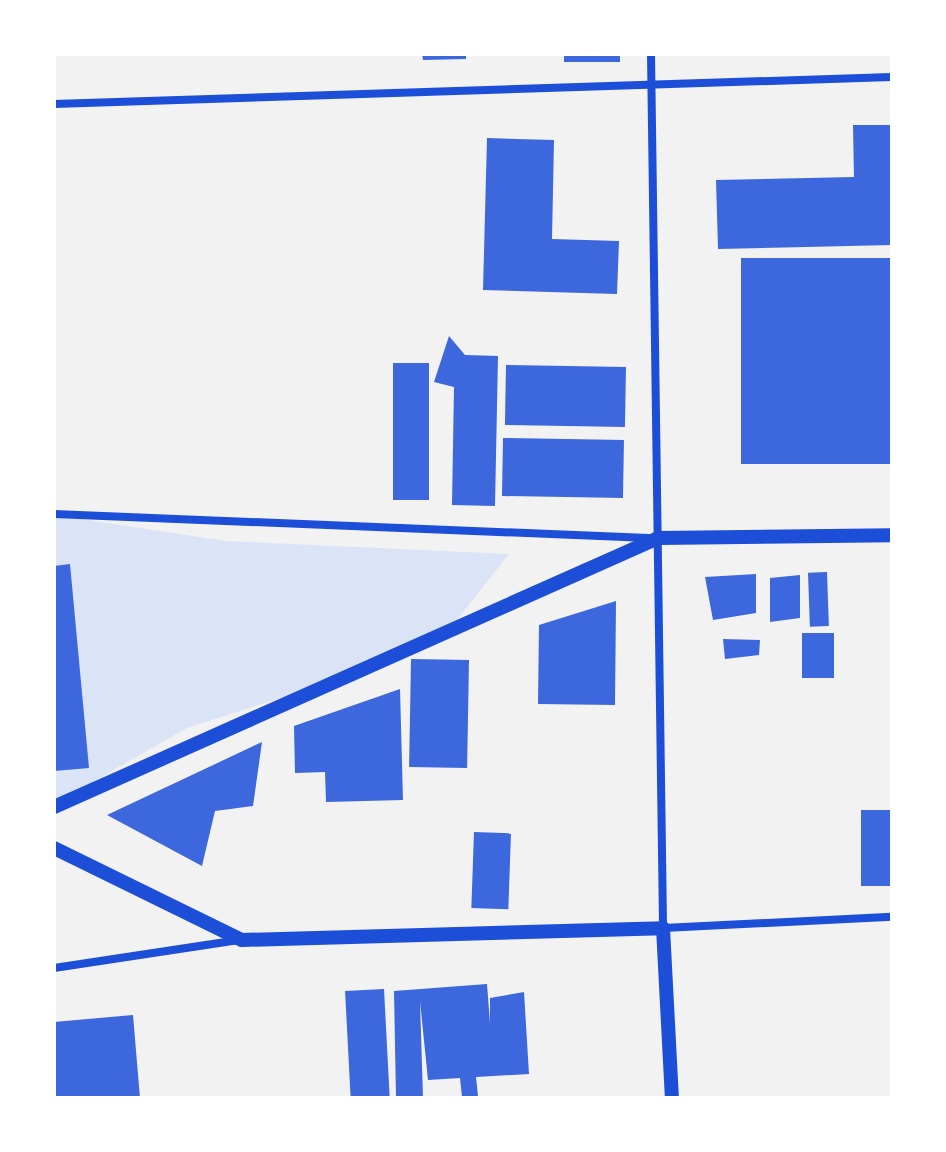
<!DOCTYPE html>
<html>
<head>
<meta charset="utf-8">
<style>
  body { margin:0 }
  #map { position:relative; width:946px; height:1152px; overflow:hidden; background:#f2f2f2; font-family:Mulish,sans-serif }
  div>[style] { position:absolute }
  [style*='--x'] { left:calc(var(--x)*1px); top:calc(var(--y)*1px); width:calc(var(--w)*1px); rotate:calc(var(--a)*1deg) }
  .green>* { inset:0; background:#dbe4f7 }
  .building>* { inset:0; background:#3d67dc; transform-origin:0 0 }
  .minor>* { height:8px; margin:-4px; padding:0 4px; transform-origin:4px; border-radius:4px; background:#1d4ed8 }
  .tertiary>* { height:14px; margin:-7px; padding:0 7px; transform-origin:7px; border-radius:7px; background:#1d4ed8 }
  span { translate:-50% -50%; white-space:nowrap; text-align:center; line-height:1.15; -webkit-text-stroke:7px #fff; paint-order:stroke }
  .frame { position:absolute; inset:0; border:56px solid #fff; pointer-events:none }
</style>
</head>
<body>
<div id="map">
  <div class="green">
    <i style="clip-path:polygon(54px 515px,226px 541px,509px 554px,449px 630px,340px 679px,187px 728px,54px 804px)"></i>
  </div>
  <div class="building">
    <i style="clip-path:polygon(422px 54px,466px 54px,466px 59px,423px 60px)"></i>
    <i style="left:564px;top:54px;width:56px;height:8px"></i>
    <i style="clip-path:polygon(853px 125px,892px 125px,892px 245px,718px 249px,716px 180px,854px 177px)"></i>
    <i style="clip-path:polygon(487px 138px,554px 140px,552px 239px,619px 241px,617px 294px,483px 290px)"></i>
    <i style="left:892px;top:258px;width:206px;height:151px;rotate:90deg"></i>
    <i style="clip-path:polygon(449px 336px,465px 355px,498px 356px,495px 506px,452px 505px,454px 387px,434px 382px)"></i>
    <i style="left:393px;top:363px;width:36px;height:137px"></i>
    <i style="left:506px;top:365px;width:120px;height:60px;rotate:1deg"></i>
    <i style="left:503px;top:438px;width:121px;height:58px;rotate:1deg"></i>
    <i style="clip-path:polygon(70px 564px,89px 768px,54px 771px,54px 566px)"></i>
    <i style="left:827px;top:572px;width:54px;height:19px;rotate:88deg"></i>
    <i style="clip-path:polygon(756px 574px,756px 613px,713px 620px,705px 577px)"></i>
    <i style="clip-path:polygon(800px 575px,800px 618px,770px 622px,770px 578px)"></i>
    <i style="clip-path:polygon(616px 601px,615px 705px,538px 704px,539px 625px)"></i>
    <i style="left:802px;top:633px;width:32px;height:45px"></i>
    <i style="clip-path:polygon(723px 639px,760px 640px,759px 655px,725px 659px)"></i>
    <i style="left:411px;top:659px;width:58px;height:108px;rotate:1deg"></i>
    <i style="clip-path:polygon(400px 689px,403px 800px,326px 802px,325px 772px,295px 773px,294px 726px)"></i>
    <i style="clip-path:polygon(262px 742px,253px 806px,215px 811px,202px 866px,107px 815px)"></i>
    <i style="left:861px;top:810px;width:31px;height:76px"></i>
    <i style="left:474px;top:832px;width:37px;height:76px;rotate:2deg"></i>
    <i style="clip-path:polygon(487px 984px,490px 1023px,490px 998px,524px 992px,529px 1074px,476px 1077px,478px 1096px,462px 1097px,460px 1078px,428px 1080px,420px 1001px,423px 1098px,396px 1098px,394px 991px)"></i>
    <i style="left:384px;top:989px;width:109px;height:39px;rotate:87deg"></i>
    <i style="clip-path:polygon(133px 1015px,140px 1098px,54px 1098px,54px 1022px)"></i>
  </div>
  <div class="minor">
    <i style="--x:651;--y:54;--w:874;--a:89.21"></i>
    <i style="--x:663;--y:928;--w:229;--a:-2.8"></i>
    <i style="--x:54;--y:104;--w:838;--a:-1.85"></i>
    <i style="--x:54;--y:514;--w:595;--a:2.31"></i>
    <i style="--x:54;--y:968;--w:187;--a:-8.6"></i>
  </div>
  <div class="tertiary">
    <i style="--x:54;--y:807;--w:661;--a:-24.01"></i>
    <i style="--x:658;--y:538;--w:234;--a:-0.7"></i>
    <i style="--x:54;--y:848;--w:209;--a:26.1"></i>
    <i style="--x:242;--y:940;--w:421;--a:-1.6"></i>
    <i style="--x:663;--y:928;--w:170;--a:87"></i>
  </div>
  <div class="frame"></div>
</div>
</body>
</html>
